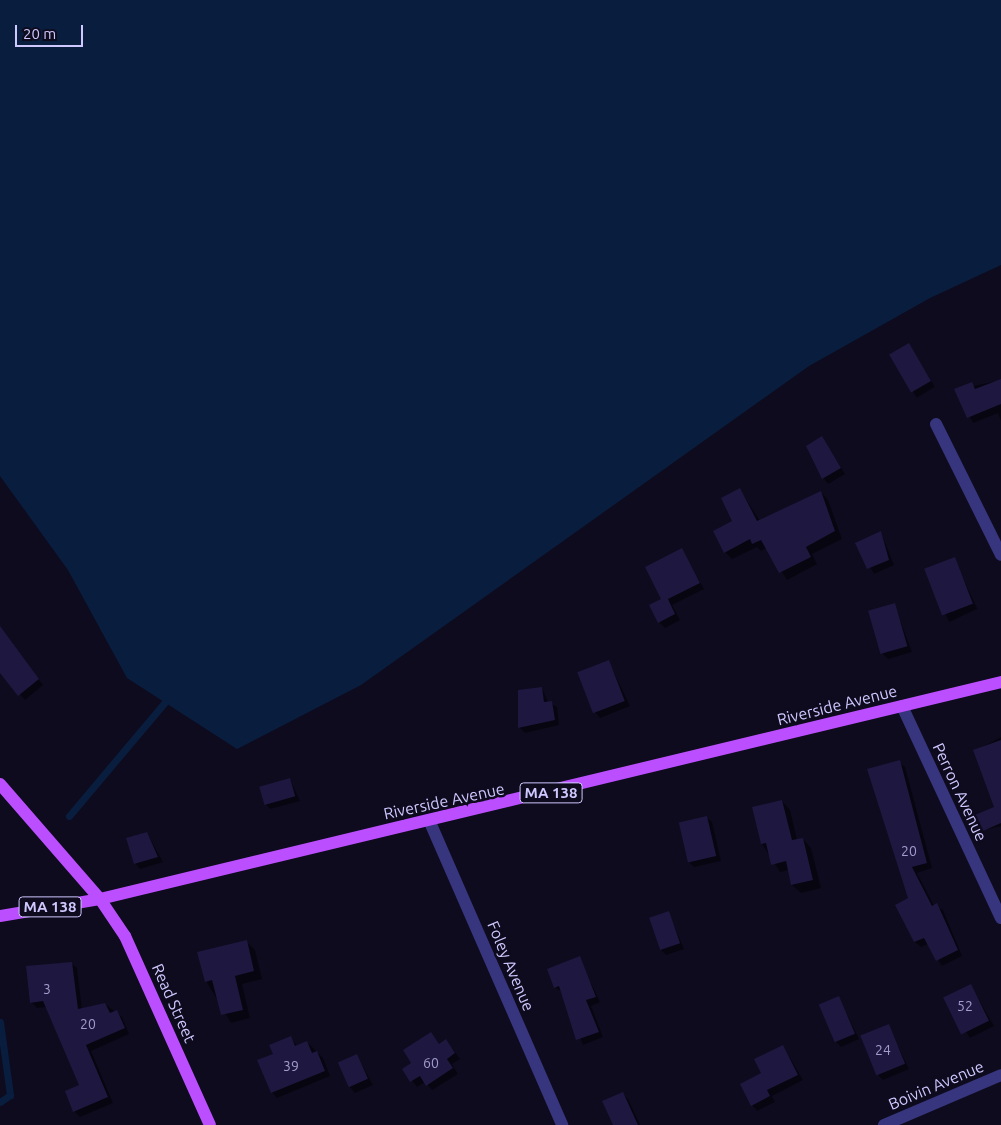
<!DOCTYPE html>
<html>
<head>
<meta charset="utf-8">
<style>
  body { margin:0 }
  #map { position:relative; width:1001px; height:1125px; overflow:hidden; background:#0e0b1e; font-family:Ubuntu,sans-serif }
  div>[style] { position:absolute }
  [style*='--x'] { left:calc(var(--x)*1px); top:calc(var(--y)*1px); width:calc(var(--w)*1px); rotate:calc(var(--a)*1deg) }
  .water>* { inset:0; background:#091e3f }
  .shadow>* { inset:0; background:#0007; transform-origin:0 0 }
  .stream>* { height:7px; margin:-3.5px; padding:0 3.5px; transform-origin:3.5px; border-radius:3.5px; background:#091e3f }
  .building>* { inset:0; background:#1e173f; transform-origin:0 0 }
  .minor>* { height:12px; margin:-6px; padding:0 6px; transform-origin:6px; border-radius:6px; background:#37357e }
  .major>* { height:12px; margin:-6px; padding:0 6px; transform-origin:6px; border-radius:6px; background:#bb4fff }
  span { translate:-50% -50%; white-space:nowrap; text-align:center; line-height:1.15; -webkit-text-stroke:5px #0e0b1e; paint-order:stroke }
  .number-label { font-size:14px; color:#a29ccf }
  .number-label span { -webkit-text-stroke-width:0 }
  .shield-label span { padding:1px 4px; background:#0e0b1e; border:1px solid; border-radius:4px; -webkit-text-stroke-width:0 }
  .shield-label { font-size:15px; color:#cec8ff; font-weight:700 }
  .street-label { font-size:16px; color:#cec8ff }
  .scale { position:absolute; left:15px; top:25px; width:68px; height:22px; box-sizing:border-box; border:2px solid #cec8ff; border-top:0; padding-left:6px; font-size:15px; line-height:18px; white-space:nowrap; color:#cec8ff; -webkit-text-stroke:4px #0e0b1e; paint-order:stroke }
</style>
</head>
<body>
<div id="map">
  <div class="water">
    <i style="clip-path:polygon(0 0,1001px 0,1001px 265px,930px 298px,809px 366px,361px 685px,237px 749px,127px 678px,68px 570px,0 476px)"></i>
  </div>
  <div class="shadow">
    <i style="left:909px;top:344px;width:50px;height:21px;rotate:59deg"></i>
    <i style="clip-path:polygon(1001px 380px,1001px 421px,998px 413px,973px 423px,956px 390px)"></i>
    <i style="clip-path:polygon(822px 438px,845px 474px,828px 484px,823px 478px)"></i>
    <i style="clip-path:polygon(740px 490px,760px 521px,821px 492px,828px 500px,842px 539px,812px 554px,817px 564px,787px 580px,767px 548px,761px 551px,757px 547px,732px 559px,725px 552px)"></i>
    <i style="clip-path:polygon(881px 532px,894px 565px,874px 574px,857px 544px)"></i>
    <i style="clip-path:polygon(682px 550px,704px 589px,672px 605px,680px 620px,665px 628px,659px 622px,662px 600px)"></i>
    <i style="left:954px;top:559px;width:55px;height:31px;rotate:65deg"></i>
    <i style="clip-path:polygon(894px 604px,912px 652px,888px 659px,882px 653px)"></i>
    <i style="clip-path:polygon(0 629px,43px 685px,25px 700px,0 671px)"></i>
    <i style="clip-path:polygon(609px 662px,630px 706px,600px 718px,595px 712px)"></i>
    <i style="clip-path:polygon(542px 688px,548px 702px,557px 707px,559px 725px,525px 733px,520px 728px,519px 691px)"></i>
    <i style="clip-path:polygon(1001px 737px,1001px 792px,975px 751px)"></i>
    <i style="clip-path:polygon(899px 762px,905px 767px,932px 868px,917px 873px,934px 906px,943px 910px,962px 956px,942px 966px,928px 944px,921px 947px,915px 942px,897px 906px,910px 899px)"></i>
    <i style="clip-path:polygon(290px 779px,300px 801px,270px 809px,265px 803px)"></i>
    <i style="clip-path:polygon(782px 801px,790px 810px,797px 840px,803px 839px,811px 848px,821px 888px,801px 893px,792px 885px,789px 870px,780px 872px,762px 844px)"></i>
    <i style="clip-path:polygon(706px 817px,712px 822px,721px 861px,694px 867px,689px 862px)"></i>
    <i style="clip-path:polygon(1001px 817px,1001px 826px,984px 830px)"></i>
    <i style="clip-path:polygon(147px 833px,163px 862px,140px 869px,135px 863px)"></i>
    <i style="clip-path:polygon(668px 912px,684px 949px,666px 955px,660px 949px)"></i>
    <i style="clip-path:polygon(246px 941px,255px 950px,262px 979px,242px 984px,250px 1018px,231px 1023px,206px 981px)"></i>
    <i style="clip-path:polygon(579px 958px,600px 1002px,591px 1006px,603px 1037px,583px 1045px,563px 992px,555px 988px)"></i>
    <i style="clip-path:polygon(71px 963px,77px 968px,82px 1010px,105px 1004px,122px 1017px,129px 1034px,91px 1051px,113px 1103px,80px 1117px,74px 1111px,80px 1085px,47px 1007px,37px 1008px,31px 1002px)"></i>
    <i style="clip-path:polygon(971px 986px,994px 1026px,970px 1038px,945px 999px)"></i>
    <i style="clip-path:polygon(839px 998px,859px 1039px,841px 1047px,836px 1042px)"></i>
    <i style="clip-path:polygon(888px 1025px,909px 1069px,883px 1080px,878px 1075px)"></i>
    <i style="clip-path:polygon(430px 1034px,440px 1045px,446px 1040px,460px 1059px,452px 1064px,458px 1074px,432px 1090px,425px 1082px,417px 1087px,403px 1069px,413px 1063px)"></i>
    <i style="clip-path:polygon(290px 1037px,297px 1046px,307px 1042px,323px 1058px,330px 1076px,277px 1098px,272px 1092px,274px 1055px)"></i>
    <i style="clip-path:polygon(783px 1046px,803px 1080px,772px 1096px,775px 1102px,757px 1111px,752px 1105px,763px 1074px)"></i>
    <i style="clip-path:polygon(357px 1056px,373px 1085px,355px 1093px,350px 1087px)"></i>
    <i style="clip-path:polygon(622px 1093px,628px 1099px,640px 1125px,615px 1125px)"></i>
  </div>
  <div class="stream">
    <i style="--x:69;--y:816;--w:157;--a:-49.9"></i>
    <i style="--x:0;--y:1022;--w:74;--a:82.2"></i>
    <i style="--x:10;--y:1095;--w:12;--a:145"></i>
  </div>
  <div class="building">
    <i style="left:909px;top:343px;width:44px;height:23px;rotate:60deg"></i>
    <i style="clip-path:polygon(1001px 379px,1001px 404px,967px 418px,954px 389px,972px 382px,975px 389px)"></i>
    <i style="clip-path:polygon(822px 436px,841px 468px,822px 479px,806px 446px)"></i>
    <i style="clip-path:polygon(740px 488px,757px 521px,821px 491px,835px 531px,806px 547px,811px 557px,779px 573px,761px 540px,752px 544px,750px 539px,724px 553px,713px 531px,732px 521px,721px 498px)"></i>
    <i style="clip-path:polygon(881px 531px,889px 560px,867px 569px,855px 543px)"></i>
    <i style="clip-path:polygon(682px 548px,700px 583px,668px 599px,675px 614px,658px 623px,649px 605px,661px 599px,645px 567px)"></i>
    <i style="left:955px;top:557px;width:50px;height:33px;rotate:69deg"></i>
    <i style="left:895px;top:603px;width:45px;height:28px;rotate:74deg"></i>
    <i style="clip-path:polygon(0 626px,39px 679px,18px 696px,0 673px)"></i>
    <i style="left:609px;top:660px;width:44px;height:34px;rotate:69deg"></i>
    <i style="clip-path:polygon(542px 687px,544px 702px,552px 701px,555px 720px,518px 728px,518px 690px)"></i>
    <i style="clip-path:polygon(1001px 740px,1001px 823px,983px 831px,975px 815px,994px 807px,973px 750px)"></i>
    <i style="clip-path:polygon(900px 760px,927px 863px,912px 867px,932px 906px,937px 903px,958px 950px,936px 961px,924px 938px,914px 942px,895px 905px,908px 898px,867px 769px)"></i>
    <i style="left:290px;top:778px;width:19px;height:32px;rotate:74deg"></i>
    <i style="clip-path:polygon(782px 800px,792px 840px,803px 838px,813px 880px,791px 885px,786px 861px,771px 865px,766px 843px,761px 844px,752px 807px)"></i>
    <i style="left:707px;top:816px;width:41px;height:29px;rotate:77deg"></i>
    <i style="clip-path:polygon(147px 832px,158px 857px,134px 864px,126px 838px)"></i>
    <i style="left:669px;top:911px;width:34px;height:21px;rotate:71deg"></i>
    <i style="clip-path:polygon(247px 940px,254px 971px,235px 976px,243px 1010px,221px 1015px,212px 980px,205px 982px,197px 952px)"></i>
    <i style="clip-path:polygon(580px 956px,596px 997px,586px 1000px,599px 1032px,576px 1040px,559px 986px,554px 988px,547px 969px)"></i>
    <i style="clip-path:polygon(72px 962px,78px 1009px,105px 1003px,110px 1013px,117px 1010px,125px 1028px,86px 1045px,108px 1097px,73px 1112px,65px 1091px,79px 1085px,43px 1001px,30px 1003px,26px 966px)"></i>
    <i style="left:971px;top:984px;width:41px;height:31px;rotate:64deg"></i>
    <i style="left:839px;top:996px;width:41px;height:22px;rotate:67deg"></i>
    <i style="left:889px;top:1024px;width:43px;height:31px;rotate:68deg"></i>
    <i style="clip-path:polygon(431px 1032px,439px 1044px,446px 1039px,455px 1053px,447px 1059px,453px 1068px,426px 1086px,420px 1076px,410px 1082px,402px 1069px,411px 1063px,403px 1050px)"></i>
    <i style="clip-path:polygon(291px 1036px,295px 1046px,307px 1041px,312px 1053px,317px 1051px,325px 1071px,271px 1093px,257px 1060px,273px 1054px,269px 1045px)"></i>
    <i style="clip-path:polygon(783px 1045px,798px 1075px,767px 1090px,770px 1096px,751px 1106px,740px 1084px,761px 1073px,754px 1059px)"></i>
    <i style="left:357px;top:1054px;width:27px;height:21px;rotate:66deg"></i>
    <i style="clip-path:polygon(623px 1092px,638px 1125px,613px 1125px,602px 1101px)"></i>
  </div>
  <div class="minor">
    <i style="--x:936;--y:424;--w:146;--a:63.6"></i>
    <i style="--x:902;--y:706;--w:234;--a:65"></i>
    <i style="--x:429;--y:820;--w:333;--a:66.4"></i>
    <i style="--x:884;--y:1125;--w:127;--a:-23.1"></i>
  </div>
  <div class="major">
    <i style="--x:0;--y:784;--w:152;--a:49"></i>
    <i style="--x:100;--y:899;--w:45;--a:56"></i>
    <i style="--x:125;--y:936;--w:207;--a:65.8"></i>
    <i style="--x:0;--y:916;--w:101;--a:-9.6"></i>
    <i style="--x:100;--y:899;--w:927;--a:-13.54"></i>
  </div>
  <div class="number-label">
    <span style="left:909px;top:851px">20</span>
    <span style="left:47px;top:989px">3</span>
    <span style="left:965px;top:1006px">52</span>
    <span style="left:88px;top:1024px">20</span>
    <span style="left:883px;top:1050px">24</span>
    <span style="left:431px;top:1063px">60</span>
    <span style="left:291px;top:1066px">39</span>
  </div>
  <div class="shield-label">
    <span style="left:551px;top:793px">MA 138</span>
    <span style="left:50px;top:907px">MA 138</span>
  </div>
  <div class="street-label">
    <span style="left:837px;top:705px;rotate:-14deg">Riverside Avenue</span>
    <span style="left:960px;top:792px;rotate:65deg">Perron Avenue</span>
    <span style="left:444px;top:801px;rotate:-12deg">Riverside Avenue</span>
    <span style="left:511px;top:966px;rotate:67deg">Foley Avenue</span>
    <span style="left:174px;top:1003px;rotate:66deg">Read Street</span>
    <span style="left:936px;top:1085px;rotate:-23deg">Boivin Avenue</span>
  </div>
  <div class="scale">20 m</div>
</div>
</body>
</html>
